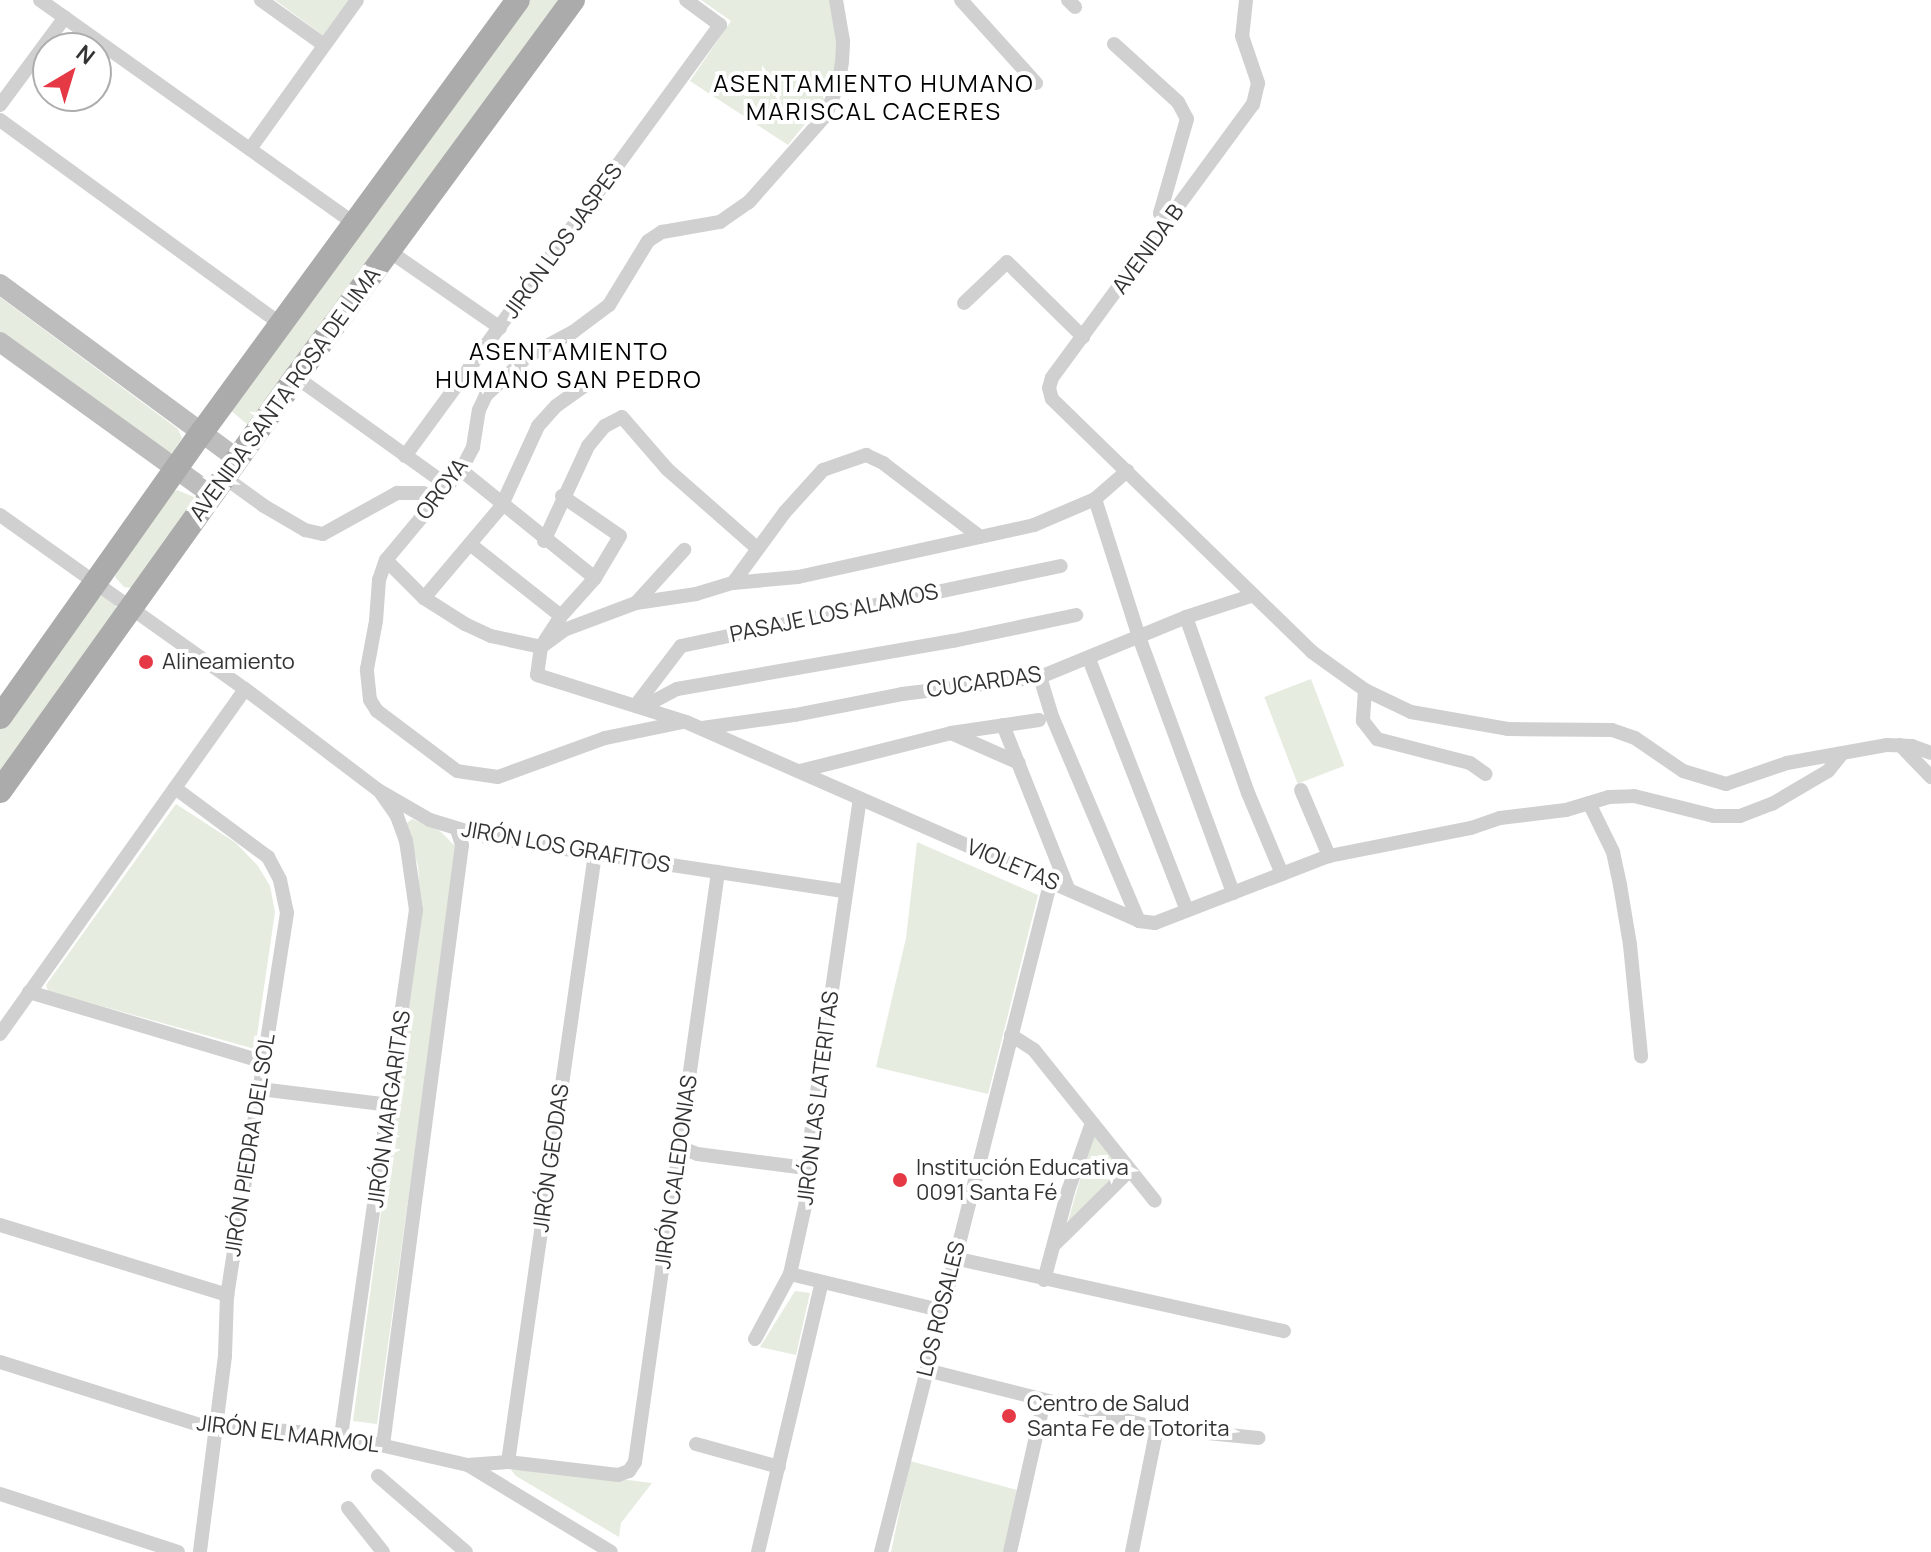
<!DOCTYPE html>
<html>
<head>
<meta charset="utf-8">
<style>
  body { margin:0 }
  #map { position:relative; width:1931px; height:1552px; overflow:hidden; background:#fff; font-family:Manrope,sans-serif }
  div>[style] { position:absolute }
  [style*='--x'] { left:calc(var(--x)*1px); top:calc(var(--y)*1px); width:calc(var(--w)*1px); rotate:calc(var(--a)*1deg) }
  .green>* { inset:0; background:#e6ecdf; transform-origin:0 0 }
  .minor>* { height:14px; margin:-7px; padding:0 7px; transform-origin:7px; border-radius:7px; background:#d0d0d0 }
  .secondary>* { height:20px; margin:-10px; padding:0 10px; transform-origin:10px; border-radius:10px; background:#bdbdbd }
  .primary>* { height:24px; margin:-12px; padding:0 12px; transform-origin:12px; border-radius:12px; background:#ababab }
  .dots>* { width:22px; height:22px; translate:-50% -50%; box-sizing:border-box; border:4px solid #fff; border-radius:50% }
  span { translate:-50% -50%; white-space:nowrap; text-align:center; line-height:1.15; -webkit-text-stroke:8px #fff; paint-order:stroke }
  .street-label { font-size:22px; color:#333 }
  .poi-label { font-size:22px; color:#333 }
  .left { translate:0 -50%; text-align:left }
  .neighbourhood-label { font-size:24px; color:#000; letter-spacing:2px }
  .north { position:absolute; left:32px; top:32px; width:80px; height:80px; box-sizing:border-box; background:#fff; border:2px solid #adadad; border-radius:50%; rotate:38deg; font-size:22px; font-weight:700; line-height:32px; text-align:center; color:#333 }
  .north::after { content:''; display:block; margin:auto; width:28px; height:36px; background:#e63946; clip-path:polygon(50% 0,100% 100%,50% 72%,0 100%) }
</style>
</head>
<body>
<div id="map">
  <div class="green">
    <i style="clip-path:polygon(275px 0,352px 0,325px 37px)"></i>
    <i style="clip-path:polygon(528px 0,564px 0,248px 425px,229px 409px)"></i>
    <i style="clip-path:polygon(701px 0,830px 0,837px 30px,835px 69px,827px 97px,788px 145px,690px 81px,731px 21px)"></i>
    <i style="clip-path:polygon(0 297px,178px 429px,182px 438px,173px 452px,166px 454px,0 333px)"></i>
    <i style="clip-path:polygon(177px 490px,194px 497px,195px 506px,136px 589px,124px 587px,115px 577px,118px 568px,169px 494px)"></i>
    <i style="clip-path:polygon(103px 596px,115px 605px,118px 613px,0 779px,0 729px,93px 597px)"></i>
    <i style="left:1311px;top:679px;width:93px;height:50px;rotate:69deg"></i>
    <i style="clip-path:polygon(176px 804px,236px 843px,258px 866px,270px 886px,275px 912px,255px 1049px,48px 991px,46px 985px)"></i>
    <i style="clip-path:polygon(412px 819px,440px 831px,457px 848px,377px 1424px,353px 1421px,421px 914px,418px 866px,406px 824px)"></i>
    <i style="clip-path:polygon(917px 842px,1038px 895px,988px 1094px,876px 1067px,906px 938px)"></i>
    <i style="clip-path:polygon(1094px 1133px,1123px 1169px,1067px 1225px,1076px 1193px)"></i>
    <i style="clip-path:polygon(795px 1291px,810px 1293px,796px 1355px,760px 1347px)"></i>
    <i style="clip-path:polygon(910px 1461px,1021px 1491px,1007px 1552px,891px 1552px)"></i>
    <i style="clip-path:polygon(525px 1467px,652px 1483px,621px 1523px,619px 1537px,516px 1476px,511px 1470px)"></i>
  </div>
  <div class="minor">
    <i style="--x:40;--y:0;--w:387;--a:35.4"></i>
    <i style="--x:261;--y:0;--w:77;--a:35.5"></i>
    <i style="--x:961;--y:0;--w:112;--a:47.9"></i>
    <i style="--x:1068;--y:0;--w:10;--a:45"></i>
    <i style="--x:1246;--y:0;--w:36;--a:96"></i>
    <i style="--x:1242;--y:36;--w:50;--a:71.2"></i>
    <i style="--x:1258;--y:83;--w:22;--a:103"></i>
    <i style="--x:1253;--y:104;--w:340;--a:126.3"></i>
    <i style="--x:1052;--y:378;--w:10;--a:107"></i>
    <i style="--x:1049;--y:388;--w:11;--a:75"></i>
    <i style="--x:1052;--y:399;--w:363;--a:44.2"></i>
    <i style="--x:1312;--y:652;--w:65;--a:35.6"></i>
    <i style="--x:1365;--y:690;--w:51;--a:25.6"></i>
    <i style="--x:1411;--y:712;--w:98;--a:9.9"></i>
    <i style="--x:1508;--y:729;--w:104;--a:0.6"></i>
    <i style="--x:1612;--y:730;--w:24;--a:19"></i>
    <i style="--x:1635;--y:738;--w:58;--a:34.5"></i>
    <i style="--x:1683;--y:771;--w:45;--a:16.8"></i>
    <i style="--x:1726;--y:784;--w:65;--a:-19"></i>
    <i style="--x:1787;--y:763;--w:102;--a:-10.2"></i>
    <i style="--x:1887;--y:745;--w:25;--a:2"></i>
    <i style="--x:1912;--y:746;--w:20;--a:20"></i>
    <i style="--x:1114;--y:44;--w:86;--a:42.2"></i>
    <i style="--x:1178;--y:102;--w:19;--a:62"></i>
    <i style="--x:1187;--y:119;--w:98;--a:106"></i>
    <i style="--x:1160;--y:213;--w:14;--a:54"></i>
    <i style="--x:0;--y:105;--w:109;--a:-53.5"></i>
    <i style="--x:0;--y:120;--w:349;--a:36"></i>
    <i style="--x:250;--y:149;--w:183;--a:-54.3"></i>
    <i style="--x:389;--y:251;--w:135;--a:34.7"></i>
    <i style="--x:964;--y:303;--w:59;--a:-43.6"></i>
    <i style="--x:1007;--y:262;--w:107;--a:44.6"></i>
    <i style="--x:296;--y:377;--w:187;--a:35.6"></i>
    <i style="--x:405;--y:456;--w:534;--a:-53.84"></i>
    <i style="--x:720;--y:25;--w:42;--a:-143.7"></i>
    <i style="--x:461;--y:470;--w:172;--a:38.9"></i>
    <i style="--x:224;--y:477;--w:49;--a:35.9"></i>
    <i style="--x:264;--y:506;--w:48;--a:30.3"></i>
    <i style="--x:305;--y:530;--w:18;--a:13"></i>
    <i style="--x:323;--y:534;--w:85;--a:-29"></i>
    <i style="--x:397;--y:493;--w:26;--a:0"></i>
    <i style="--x:423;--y:493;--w:15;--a:28"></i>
    <i style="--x:562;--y:496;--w:70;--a:34.6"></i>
    <i style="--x:620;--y:536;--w:49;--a:120.8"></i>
    <i style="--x:595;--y:578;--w:51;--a:131.8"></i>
    <i style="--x:561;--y:616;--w:37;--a:123"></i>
    <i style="--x:541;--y:647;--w:28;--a:98"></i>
    <i style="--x:537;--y:675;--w:156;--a:17.5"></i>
    <i style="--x:686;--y:722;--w:495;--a:23.7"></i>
    <i style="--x:1139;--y:921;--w:16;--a:7"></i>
    <i style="--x:1155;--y:923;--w:186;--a:-21.1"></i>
    <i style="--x:1329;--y:856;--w:145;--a:-11.2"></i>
    <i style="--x:1471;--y:828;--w:31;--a:-19"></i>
    <i style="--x:1500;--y:818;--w:66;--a:-6.9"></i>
    <i style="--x:1566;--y:810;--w:45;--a:-16.8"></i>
    <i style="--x:1609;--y:797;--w:25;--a:-2"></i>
    <i style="--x:1634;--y:796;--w:82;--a:14"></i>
    <i style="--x:1714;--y:816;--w:26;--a:0"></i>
    <i style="--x:1740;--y:816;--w:34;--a:-21"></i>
    <i style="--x:1772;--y:804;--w:65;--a:-30.5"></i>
    <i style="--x:1828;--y:771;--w:22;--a:-51"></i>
    <i style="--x:1095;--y:499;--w:145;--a:72.3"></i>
    <i style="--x:1139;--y:637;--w:273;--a:69.8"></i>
    <i style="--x:0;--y:515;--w:301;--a:35.4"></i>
    <i style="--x:245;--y:689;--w:167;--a:37.2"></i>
    <i style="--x:378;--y:790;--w:60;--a:30"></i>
    <i style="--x:430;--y:820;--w:59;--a:16.9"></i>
    <i style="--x:486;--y:837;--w:363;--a:8.6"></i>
    <i style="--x:544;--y:541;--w:105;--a:-65.1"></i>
    <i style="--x:588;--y:446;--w:26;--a:-50"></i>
    <i style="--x:605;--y:426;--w:19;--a:-28"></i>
    <i style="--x:622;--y:417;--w:69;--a:49.1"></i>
    <i style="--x:667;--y:469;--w:120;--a:41.3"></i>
    <i style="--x:470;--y:544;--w:116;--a:38.4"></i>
    <i style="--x:386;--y:560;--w:54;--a:45"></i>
    <i style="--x:424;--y:598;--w:49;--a:32.4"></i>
    <i style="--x:465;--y:624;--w:29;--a:25"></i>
    <i style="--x:491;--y:636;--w:51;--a:12.4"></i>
    <i style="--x:541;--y:647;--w:29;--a:-36"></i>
    <i style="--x:564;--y:630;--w:77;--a:-20.6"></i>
    <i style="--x:636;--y:603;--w:61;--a:-8.5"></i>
    <i style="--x:696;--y:594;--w:39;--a:-17"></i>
    <i style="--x:733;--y:583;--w:65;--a:-5.3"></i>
    <i style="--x:798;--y:577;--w:242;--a:-12.4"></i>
    <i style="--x:1034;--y:525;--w:66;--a:-23.1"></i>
    <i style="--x:1095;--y:499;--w:43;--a:-41.2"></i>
    <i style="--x:733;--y:583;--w:88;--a:-53.8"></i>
    <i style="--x:785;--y:512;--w:57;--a:-47.9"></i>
    <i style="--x:823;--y:470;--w:46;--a:-19.2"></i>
    <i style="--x:866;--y:455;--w:19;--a:25"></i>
    <i style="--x:883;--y:463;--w:122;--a:37.3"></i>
    <i style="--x:424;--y:598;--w:119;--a:-49.8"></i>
    <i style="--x:501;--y:507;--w:89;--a:-65.4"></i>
    <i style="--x:538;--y:426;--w:27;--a:-48"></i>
    <i style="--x:556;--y:406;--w:47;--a:-35.4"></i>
    <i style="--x:636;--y:603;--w:72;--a:-47.8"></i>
    <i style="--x:1186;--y:617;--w:187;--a:70.6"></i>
    <i style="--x:1248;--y:793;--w:88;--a:67.2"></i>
    <i style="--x:1089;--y:659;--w:269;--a:68.7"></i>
    <i style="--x:1040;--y:677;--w:39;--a:73"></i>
    <i style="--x:1051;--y:714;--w:225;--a:67"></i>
    <i style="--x:1365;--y:690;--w:31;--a:94"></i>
    <i style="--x:1363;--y:721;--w:23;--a:52"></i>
    <i style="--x:1377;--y:739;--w:96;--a:14.5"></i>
    <i style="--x:1470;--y:763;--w:19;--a:35"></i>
    <i style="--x:636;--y:705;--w:74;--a:-52.7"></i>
    <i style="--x:681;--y:646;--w:388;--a:-11.9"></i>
    <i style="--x:643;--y:707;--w:38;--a:-28"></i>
    <i style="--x:677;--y:689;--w:280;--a:-9.9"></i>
    <i style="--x:953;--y:641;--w:126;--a:-11.9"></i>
    <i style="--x:683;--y:722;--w:80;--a:168.4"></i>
    <i style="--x:605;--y:738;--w:114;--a:160"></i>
    <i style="--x:498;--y:777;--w:41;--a:-171.7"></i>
    <i style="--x:457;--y:771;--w:100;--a:-143.1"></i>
    <i style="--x:377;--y:711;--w:13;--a:-122"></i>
    <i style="--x:370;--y:700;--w:31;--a:-96"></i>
    <i style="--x:367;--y:669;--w:49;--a:-79.4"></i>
    <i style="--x:376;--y:621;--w:41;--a:-85.8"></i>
    <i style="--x:379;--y:580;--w:21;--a:-71"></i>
    <i style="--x:386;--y:560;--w:117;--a:-50.2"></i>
    <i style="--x:461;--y:470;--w:26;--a:-62"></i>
    <i style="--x:473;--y:447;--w:37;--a:-81"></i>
    <i style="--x:479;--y:410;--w:17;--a:-65"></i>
    <i style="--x:486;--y:395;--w:57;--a:-42.9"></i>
    <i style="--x:528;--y:356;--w:51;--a:-28.1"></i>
    <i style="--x:573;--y:332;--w:45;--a:-36.9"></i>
    <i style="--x:609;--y:305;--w:75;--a:-58.6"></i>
    <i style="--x:648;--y:241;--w:17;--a:-33"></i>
    <i style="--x:662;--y:232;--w:59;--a:-9.8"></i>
    <i style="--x:720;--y:222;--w:35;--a:-35"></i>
    <i style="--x:749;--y:202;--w:116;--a:-48.5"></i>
    <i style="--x:826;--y:115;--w:36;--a:-69"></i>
    <i style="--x:839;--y:81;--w:19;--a:-81"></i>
    <i style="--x:842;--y:62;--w:21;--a:-87"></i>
    <i style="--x:843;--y:41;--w:42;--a:-99.7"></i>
    <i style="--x:1003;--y:725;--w:175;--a:68.3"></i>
    <i style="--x:702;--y:728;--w:94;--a:-8"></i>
    <i style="--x:795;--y:715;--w:109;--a:-11.1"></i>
    <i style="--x:902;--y:694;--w:139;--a:-7"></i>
    <i style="--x:1040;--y:677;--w:158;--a:-22.3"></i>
    <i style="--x:1186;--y:617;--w:71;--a:-17.9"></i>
    <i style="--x:951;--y:733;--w:74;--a:23.8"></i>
    <i style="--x:1900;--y:745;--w:45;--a:45.9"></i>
    <i style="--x:800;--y:771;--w:156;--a:-14.1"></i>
    <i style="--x:951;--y:733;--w:89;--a:-8.4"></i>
    <i style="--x:175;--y:788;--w:116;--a:36.6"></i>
    <i style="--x:268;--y:857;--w:26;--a:62"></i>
    <i style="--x:280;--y:880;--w:34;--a:78"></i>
    <i style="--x:287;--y:913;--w:387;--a:98.9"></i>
    <i style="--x:227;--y:1295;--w:61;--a:91.9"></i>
    <i style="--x:225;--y:1356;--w:198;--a:97.3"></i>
    <i style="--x:1301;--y:790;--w:72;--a:67"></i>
    <i style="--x:1589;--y:803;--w:55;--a:63.9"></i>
    <i style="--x:1613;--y:852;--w:34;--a:78"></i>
    <i style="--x:1620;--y:885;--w:61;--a:80.5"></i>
    <i style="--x:1630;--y:945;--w:112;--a:84.3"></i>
    <i style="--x:29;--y:992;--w:245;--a:16.6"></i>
    <i style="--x:0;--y:1034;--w:423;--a:-54.6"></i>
    <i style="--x:1011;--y:1035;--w:27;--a:33"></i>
    <i style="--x:1034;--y:1050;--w:193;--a:51.3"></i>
    <i style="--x:260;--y:1089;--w:131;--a:7"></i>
    <i style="--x:679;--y:1147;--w:19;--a:21"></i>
    <i style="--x:697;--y:1154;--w:110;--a:7.3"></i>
    <i style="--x:0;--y:1225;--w:238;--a:17.1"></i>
    <i style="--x:1055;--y:1244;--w:105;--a:-44.6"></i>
    <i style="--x:954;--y:1258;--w:338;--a:12.5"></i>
    <i style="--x:790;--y:1274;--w:154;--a:13.5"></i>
    <i style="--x:1044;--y:1280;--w:92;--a:-74.9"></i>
    <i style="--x:1068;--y:1191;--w:72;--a:-70.6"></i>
    <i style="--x:755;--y:1339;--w:74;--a:-61.7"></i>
    <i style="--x:790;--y:1274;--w:84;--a:-77.6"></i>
    <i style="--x:808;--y:1192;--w:24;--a:-95"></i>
    <i style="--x:806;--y:1168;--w:372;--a:-81.7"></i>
    <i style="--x:0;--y:1362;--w:226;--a:17.5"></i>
    <i style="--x:216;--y:1430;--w:26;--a:-7"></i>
    <i style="--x:242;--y:1427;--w:99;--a:5.2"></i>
    <i style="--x:341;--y:1436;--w:130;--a:12.9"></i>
    <i style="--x:468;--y:1465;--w:40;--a:-4.3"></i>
    <i style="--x:508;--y:1462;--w:111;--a:6.7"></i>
    <i style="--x:618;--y:1475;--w:12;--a:-20"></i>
    <i style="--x:629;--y:1471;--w:11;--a:-56"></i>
    <i style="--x:635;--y:1462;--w:596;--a:-81.99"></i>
    <i style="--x:926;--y:1370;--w:238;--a:14.1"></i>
    <i style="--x:1157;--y:1428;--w:102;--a:5.6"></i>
    <i style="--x:341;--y:1436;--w:531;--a:-81.89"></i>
    <i style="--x:416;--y:910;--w:70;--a:-98.2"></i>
    <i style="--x:406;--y:841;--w:27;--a:-110"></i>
    <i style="--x:397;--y:816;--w:28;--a:-125"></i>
    <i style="--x:696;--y:1444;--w:86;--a:15.5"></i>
    <i style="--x:383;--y:1445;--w:605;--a:-82.5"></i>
    <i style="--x:462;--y:845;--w:16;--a:-108"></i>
    <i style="--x:508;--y:1462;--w:614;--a:-81.86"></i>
    <i style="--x:468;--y:1465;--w:167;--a:31.3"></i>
    <i style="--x:378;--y:1476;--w:116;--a:40.8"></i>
    <i style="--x:0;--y:1494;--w:187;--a:18"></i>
    <i style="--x:348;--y:1508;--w:56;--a:51.5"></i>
    <i style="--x:758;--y:1552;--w:277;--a:-76.7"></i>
    <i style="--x:881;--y:1552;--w:693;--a:-75.8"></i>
    <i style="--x:1010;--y:1552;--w:155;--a:-77.3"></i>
    <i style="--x:1132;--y:1552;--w:126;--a:-78.6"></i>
  </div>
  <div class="secondary">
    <i style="--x:0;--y:284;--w:295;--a:36.4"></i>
    <i style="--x:0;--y:342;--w:260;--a:35.8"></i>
  </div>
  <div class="primary">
    <i style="--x:0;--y:717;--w:349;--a:-54.7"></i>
    <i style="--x:202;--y:432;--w:535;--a:-53.82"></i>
    <i style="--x:0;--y:791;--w:509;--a:-54.44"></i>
    <i style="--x:296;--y:377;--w:468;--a:-53.7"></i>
  </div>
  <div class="dots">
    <i style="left:146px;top:662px;background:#e63946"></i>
    <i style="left:900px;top:1180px;background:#e63946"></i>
    <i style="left:1009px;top:1416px;background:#e63946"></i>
  </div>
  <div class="street-label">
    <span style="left:563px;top:241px;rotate:-54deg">JIRÓN LOS JASPES</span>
    <span style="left:1148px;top:249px;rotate:-54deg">AVENIDA B</span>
    <span style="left:285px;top:394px;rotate:-54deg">AVENIDA SANTA ROSA DE LIMA</span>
    <span style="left:442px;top:489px;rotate:-53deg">OROYA</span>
    <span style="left:834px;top:613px;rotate:-12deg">PASAJE LOS ALAMOS</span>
    <span style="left:984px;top:682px;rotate:-8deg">CUCARDAS</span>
    <span style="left:566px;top:847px;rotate:10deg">JIRÓN LOS GRAFITOS</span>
    <span style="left:1013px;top:865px;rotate:23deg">VIOLETAS</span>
    <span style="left:818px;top:1098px;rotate:-83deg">JIRÓN LAS LATERITAS</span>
    <span style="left:389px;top:1109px;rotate:-82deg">JIRÓN MARGARITAS</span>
    <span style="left:250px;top:1145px;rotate:-81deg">JIRÓN PIEDRA DEL SOL</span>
    <span style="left:551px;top:1158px;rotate:-82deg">JIRÓN GEODAS</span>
    <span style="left:676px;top:1172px;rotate:-82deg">JIRÓN CALEDONIAS</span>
    <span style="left:941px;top:1309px;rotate:-76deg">LOS ROSALES</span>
    <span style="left:288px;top:1434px;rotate:7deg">JIRÓN EL MARMOL</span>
  </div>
  <div class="poi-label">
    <span class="left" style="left:162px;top:662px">Alineamiento</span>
    <span class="left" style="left:916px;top:1180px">Institución Educativa<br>0091 Santa Fé</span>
    <span class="left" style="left:1027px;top:1416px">Centro de Salud<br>Santa Fe de Totorita</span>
  </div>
  <div class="neighbourhood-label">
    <span style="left:874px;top:97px">ASENTAMIENTO HUMANO<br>MARISCAL CACERES</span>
    <span style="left:569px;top:365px">ASENTAMIENTO<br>HUMANO SAN PEDRO</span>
  </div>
  <div class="north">N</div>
</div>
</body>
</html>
